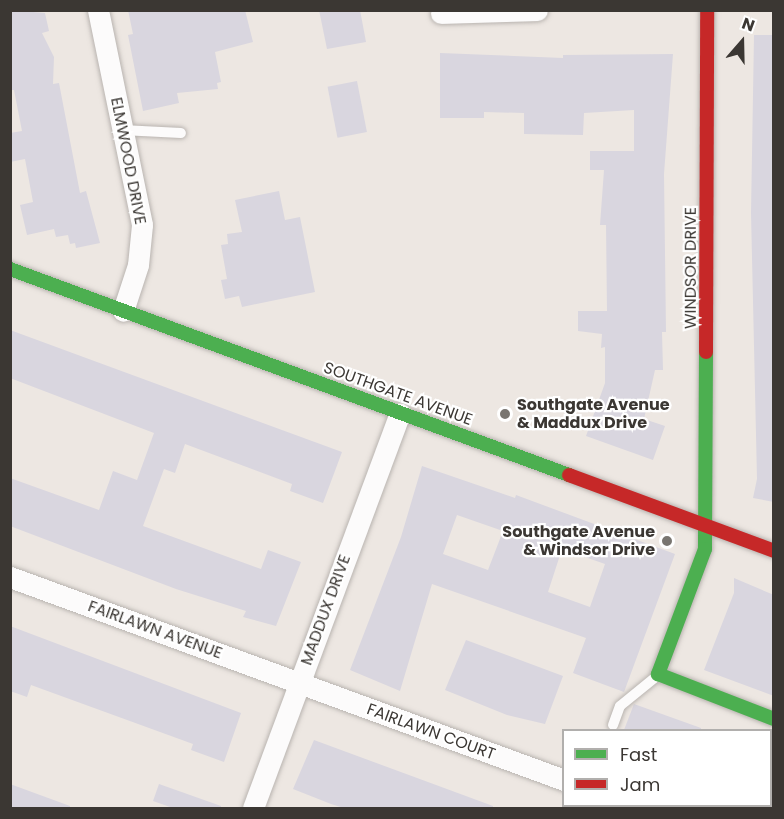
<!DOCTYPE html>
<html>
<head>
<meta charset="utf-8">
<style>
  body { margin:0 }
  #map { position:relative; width:784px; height:819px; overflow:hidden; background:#ede7e2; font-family:Poppins,sans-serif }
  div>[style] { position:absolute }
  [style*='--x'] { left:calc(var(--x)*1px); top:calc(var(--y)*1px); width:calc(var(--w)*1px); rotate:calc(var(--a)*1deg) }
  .building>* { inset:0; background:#d9d6df; transform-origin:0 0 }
  .roads { filter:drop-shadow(0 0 2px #b9b4b0) drop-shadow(0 0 2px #b9b4b0) }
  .lane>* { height:10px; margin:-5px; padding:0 5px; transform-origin:5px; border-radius:5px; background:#fcfbfb }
  .street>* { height:21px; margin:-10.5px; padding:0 10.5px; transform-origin:10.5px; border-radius:10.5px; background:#fcfbfb }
  .fast>* { height:14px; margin:-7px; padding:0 7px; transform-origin:7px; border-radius:7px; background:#4caf50 }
  .jam>* { height:14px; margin:-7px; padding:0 7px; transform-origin:7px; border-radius:7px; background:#c62828 }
  .dots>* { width:16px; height:16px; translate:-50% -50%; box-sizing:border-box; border:3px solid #fff; border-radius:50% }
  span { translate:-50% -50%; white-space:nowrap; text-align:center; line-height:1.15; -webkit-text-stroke:4.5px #fff; paint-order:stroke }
  .street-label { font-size:16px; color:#3b3733 }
  .poi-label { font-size:16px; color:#3b3733; font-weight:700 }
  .left { translate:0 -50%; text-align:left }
  .right { translate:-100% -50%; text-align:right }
  .frame { position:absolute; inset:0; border:12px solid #3b3733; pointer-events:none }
  .legend { position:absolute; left:562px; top:729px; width:210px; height:78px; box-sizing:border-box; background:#fff; border:2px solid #b1afad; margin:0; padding:8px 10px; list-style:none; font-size:18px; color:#3b3733 }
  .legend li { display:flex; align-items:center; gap:12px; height:30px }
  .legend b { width:30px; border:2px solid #b1afad }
  .north { position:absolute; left:712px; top:12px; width:60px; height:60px; -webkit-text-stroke:4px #fff; paint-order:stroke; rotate:20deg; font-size:16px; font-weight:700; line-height:24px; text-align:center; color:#3b3733 }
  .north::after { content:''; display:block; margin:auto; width:21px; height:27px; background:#3b3733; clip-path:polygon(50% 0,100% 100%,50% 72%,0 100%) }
</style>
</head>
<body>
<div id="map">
  <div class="building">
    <i style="clip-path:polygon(10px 10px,45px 13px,49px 31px,42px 33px,54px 57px,53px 84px,59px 83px,80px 193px,86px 191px,100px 243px,76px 248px,75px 243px,70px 244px,68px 235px,56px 237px,54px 229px,27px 235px,20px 205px,33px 202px,25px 159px,10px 162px,10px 133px,22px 131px,14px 90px,10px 90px)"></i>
    <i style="clip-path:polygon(128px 10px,245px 10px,253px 42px,215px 52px,221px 82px,217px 83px,218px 89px,177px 93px,179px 103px,143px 111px,128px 35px,133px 34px)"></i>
    <i style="clip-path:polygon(319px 10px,360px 10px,366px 42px,327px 49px)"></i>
    <i style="clip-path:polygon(754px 35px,774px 35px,774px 502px,753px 498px,757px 479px,751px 213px)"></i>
    <i style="clip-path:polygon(440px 53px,563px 58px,563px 55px,673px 54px,664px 174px,666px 332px,662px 332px,663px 370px,655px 370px,644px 419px,665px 426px,653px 460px,586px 436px,605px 383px,605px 347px,601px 348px,602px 334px,578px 331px,578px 311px,607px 311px,606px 225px,600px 225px,604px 170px,590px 170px,590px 151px,634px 151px,634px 110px,584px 113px,583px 135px,524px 134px,524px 113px,484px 112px,484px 118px,440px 118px)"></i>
    <i style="left:357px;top:81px;width:52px;height:30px;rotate:79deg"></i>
    <i style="clip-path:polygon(279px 191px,285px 220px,300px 217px,315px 292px,242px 307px,239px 296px,225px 299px,221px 280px,227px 279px,221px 245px,228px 244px,227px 234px,242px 232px,235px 200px)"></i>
    <i style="clip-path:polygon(10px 330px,342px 452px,323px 503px,290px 491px,292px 484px,185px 444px,175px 473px,164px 469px,143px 526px,261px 569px,268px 550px,301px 562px,276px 626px,243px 617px,246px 611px,176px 589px,10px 526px,10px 478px,99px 510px,113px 471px,137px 480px,154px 433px,10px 378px)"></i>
    <i style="clip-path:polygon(evenodd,422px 466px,515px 498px,516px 495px,675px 554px,624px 692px,573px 673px,586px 638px,432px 584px,400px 691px,350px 670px,401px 537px,422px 466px,457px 515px,503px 531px,488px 570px,443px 554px,457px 515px,422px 466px,562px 549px,605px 564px,590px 607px,548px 592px,562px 549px)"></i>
    <i style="clip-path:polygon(734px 578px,774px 595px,774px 696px,704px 670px,734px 593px)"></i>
    <i style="clip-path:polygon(10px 626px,241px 713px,224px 762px,191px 750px,193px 744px,31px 685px,27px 697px,10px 691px)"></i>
    <i style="clip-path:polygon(466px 640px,563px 676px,545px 724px,507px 715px,445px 690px)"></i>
    <i style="clip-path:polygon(634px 704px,701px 728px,701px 730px,624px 730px)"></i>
    <i style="clip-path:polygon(314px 740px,493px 806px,493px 808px,344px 808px,331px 804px,293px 789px)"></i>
    <i style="clip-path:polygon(10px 784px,70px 806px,70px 808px,10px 808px)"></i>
    <i style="clip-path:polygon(159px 784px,221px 806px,221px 808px,173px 808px,153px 801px)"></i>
  </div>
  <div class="roads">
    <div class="lane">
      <i style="--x:122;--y:130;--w:59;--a:2.9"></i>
      <i style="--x:613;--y:725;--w:20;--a:-70"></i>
      <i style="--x:620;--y:706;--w:49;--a:-39.2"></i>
      <i style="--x:770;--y:771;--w:4;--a:-27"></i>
    </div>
    <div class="street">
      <i style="--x:98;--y:10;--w:219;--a:78.4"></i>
      <i style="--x:142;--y:225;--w:40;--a:95.7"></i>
      <i style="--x:138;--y:265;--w:48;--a:108.1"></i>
      <i style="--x:441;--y:13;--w:96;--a:-1.8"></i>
      <i style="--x:10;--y:577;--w:590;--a:20.12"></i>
      <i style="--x:633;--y:806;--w:8;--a:14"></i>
      <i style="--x:253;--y:808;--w:421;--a:-69.6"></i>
    </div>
    <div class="fast">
      <i style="--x:10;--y:269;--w:596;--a:20.23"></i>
      <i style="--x:706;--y:352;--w:197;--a:90.3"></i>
      <i style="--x:705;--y:549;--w:134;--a:110.6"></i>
      <i style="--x:658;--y:674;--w:124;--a:21.2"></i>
    </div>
    <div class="jam">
      <i style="--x:706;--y:352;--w:342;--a:-89.8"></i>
      <i style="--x:569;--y:475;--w:219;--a:20.3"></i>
    </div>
  </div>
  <div class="dots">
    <i style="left:505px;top:414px;background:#797570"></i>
    <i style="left:667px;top:541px;background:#797570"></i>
  </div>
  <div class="street-label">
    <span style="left:128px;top:161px;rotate:79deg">ELMWOOD DRIVE</span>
    <span style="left:691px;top:268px;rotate:-90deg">WINDSOR DRIVE</span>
    <span style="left:398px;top:394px;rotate:20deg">SOUTHGATE AVENUE</span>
    <span style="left:326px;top:610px;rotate:-70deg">MADDUX DRIVE</span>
    <span style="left:155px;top:630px;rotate:20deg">FAIRLAWN AVENUE</span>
    <span style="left:431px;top:732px;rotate:20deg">FAIRLAWN COURT</span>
  </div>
  <div class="poi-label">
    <span class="left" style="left:517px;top:414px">Southgate Avenue<br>&amp; Maddux Drive</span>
    <span class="right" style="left:655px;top:541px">Southgate Avenue<br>&amp; Windsor Drive</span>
  </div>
  <div class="frame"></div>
  <ul class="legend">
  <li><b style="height:8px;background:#4caf50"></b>Fast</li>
  <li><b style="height:8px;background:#c62828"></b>Jam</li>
  </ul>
  <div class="north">N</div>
</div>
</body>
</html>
